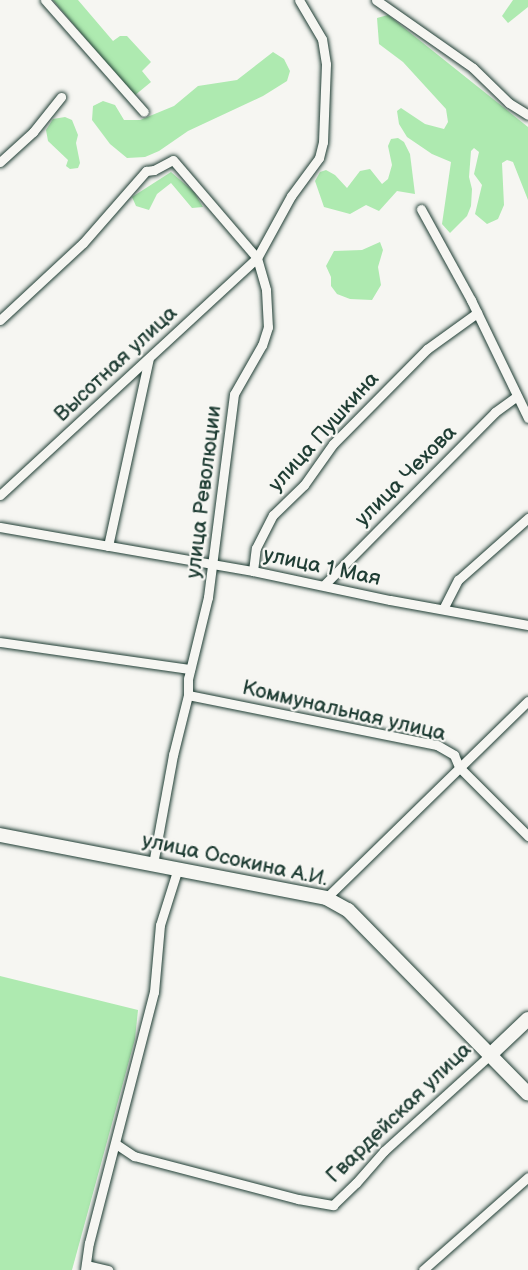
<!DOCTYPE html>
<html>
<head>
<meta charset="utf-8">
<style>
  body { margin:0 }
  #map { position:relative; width:528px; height:1270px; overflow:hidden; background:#f6f6f2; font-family:"Balsamiq Sans",sans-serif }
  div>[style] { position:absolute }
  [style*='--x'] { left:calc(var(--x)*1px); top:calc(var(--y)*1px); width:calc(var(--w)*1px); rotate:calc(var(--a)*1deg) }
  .green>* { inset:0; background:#aeeab0 }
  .roads { filter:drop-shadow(0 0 2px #1f3d34) drop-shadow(0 0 2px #1f3d34) }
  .street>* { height:9px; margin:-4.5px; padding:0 4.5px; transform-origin:4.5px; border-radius:4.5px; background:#f6f6f2 }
  .secondary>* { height:14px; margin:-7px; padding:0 7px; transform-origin:7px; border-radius:7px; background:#f6f6f2 }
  span { translate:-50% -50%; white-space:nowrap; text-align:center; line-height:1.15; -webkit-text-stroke:4.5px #f6f6f2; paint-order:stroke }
  .street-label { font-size:21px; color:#1f3d34 }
</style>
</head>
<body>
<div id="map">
  <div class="green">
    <i style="clip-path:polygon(53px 0,78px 0,113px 41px,120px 36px,127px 36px,151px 62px,142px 71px,151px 82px,134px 96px)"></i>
    <i style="clip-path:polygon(513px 0,528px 0,528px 7px,508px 23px,502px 16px)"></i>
    <i style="clip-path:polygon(388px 15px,528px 127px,528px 200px,513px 162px,507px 160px,502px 163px,504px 205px,498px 219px,487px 224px,475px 214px,482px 185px,474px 174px,479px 152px,474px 148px,471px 151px,469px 177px,472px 189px,471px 206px,467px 216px,450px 233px,442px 224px,451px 162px,432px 154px,407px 137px,399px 124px,397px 111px,401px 108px,425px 124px,444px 129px,448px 122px,446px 109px,403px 62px,379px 44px,377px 18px)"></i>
    <i style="clip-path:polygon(273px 52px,284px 59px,290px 71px,287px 81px,263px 96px,188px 131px,159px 151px,145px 157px,127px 158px,110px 144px,92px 120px,93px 106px,103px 101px,115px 105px,124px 120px,140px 120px,174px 106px,198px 86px,237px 80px)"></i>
    <i style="clip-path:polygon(65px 117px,72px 120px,78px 135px,76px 143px,80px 163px,78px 168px,70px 169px,66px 166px,68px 160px,48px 141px,46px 130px,53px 119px)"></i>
    <i style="clip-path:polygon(398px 138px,404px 142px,410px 154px,415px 194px,397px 191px,379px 211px,366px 205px,350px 214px,324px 207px,315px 181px,320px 172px,326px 170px,335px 175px,347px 188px,360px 171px,370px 169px,382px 184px,388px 179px,392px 165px,388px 146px,391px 139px)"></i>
    <i style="clip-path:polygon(171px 172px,194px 192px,203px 207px,192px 208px,171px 183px,157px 194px,149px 210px,136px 206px,132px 197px)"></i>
    <i style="clip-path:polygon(380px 242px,383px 250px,378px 267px,381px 285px,372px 300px,350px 299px,337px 294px,331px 286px,331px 277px,326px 266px,334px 251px,362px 250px)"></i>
    <i style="clip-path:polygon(0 976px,138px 1010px,135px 1039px,72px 1270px,0 1270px)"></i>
  </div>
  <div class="roads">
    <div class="street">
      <i style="--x:45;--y:0;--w:149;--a:48.5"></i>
      <i style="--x:376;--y:0;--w:118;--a:35"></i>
      <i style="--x:473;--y:68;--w:50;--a:44.2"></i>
      <i style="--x:509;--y:103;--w:22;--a:32"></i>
      <i style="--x:0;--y:162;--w:45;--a:-42.3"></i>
      <i style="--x:33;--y:132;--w:45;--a:-51.3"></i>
      <i style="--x:421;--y:209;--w:104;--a:61.2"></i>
      <i style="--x:471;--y:300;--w:131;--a:64.2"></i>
      <i style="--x:0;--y:320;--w:113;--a:-42.9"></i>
      <i style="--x:83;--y:243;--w:96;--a:-48.8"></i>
      <i style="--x:146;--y:171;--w:8;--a:-7"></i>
      <i style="--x:154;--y:170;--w:21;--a:-28"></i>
      <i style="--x:173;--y:160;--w:129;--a:49.4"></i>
      <i style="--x:257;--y:258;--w:33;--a:74"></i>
      <i style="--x:266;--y:290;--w:37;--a:87"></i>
      <i style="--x:268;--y:327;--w:19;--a:108"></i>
      <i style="--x:262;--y:345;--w:56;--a:119.7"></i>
      <i style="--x:234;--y:394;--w:205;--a:97.3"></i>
      <i style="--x:208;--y:597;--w:84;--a:103.7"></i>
      <i style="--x:188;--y:679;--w:16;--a:90"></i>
      <i style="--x:188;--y:695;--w:62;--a:104"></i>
      <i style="--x:173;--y:755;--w:111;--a:100.4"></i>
      <i style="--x:0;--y:495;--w:350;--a:-42.7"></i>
      <i style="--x:257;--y:258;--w:71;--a:-61.3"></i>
      <i style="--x:291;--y:196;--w:47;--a:-53.6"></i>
      <i style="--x:319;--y:158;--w:16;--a:-76"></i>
      <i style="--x:323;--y:142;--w:78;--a:-87.8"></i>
      <i style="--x:326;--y:64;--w:25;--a:-99"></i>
      <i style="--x:322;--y:39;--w:45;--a:-120.5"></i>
      <i style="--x:0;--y:527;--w:257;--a:9.9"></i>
      <i style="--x:253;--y:571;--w:140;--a:12"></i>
      <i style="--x:390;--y:600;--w:140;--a:10.3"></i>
      <i style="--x:108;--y:546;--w:192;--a:-77.7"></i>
      <i style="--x:253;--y:571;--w:23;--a:-83"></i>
      <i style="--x:256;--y:548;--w:37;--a:-63"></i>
      <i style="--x:273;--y:515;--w:43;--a:-44.1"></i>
      <i style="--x:304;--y:485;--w:50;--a:-54.7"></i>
      <i style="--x:333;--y:444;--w:134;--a:-45.3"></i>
      <i style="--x:427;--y:349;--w:62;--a:-35.8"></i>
      <i style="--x:324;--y:585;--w:243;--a:-45.3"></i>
      <i style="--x:495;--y:412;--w:27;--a:-36"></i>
      <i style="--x:443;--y:609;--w:33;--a:-63"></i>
      <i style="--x:458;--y:580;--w:94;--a:-41.5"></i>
      <i style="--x:0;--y:642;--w:192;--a:8.1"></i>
      <i style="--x:188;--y:695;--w:254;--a:11.4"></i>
      <i style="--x:437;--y:745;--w:20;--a:30"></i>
      <i style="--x:454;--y:755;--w:13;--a:67"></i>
      <i style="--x:459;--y:767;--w:98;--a:45"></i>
      <i style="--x:326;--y:898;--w:282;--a:-44.3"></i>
      <i style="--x:116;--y:1144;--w:22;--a:34"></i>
      <i style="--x:134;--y:1156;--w:170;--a:14.7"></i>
      <i style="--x:298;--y:1199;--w:36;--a:10"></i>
      <i style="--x:333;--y:1205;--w:32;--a:-44"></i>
      <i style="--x:356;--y:1183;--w:43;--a:-48.8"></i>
      <i style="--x:384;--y:1151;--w:144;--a:-42.2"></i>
      <i style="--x:86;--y:1265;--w:23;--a:13"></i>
      <i style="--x:85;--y:1270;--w:27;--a:-82"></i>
      <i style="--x:89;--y:1243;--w:259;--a:-75.5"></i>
      <i style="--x:154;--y:992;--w:67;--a:-84.9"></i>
      <i style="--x:160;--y:925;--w:60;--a:-72.5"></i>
      <i style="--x:423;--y:1270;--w:140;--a:-41.5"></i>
    </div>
    <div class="secondary">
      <i style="--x:0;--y:835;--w:332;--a:10.9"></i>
      <i style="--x:326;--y:898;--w:25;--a:29"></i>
      <i style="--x:348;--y:910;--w:257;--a:45.6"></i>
      <i style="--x:491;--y:1054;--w:51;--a:-43.4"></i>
    </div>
  </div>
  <div class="street-label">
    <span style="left:116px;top:364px;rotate:-43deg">Высотная улица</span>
    <span style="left:324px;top:432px;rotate:-48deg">улица Пушкина</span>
    <span style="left:406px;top:476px;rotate:-45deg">улица Чехова</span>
    <span style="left:204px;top:492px;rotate:-83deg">улица Революции</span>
    <span style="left:322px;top:567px;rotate:12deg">улица 1 Мая</span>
    <span style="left:344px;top:711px;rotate:13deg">Коммунальная улица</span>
    <span style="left:235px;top:860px;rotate:12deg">улица Осокина А.И.</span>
    <span style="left:399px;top:1113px;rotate:-44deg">Гвардейская улица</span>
  </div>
</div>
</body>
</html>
